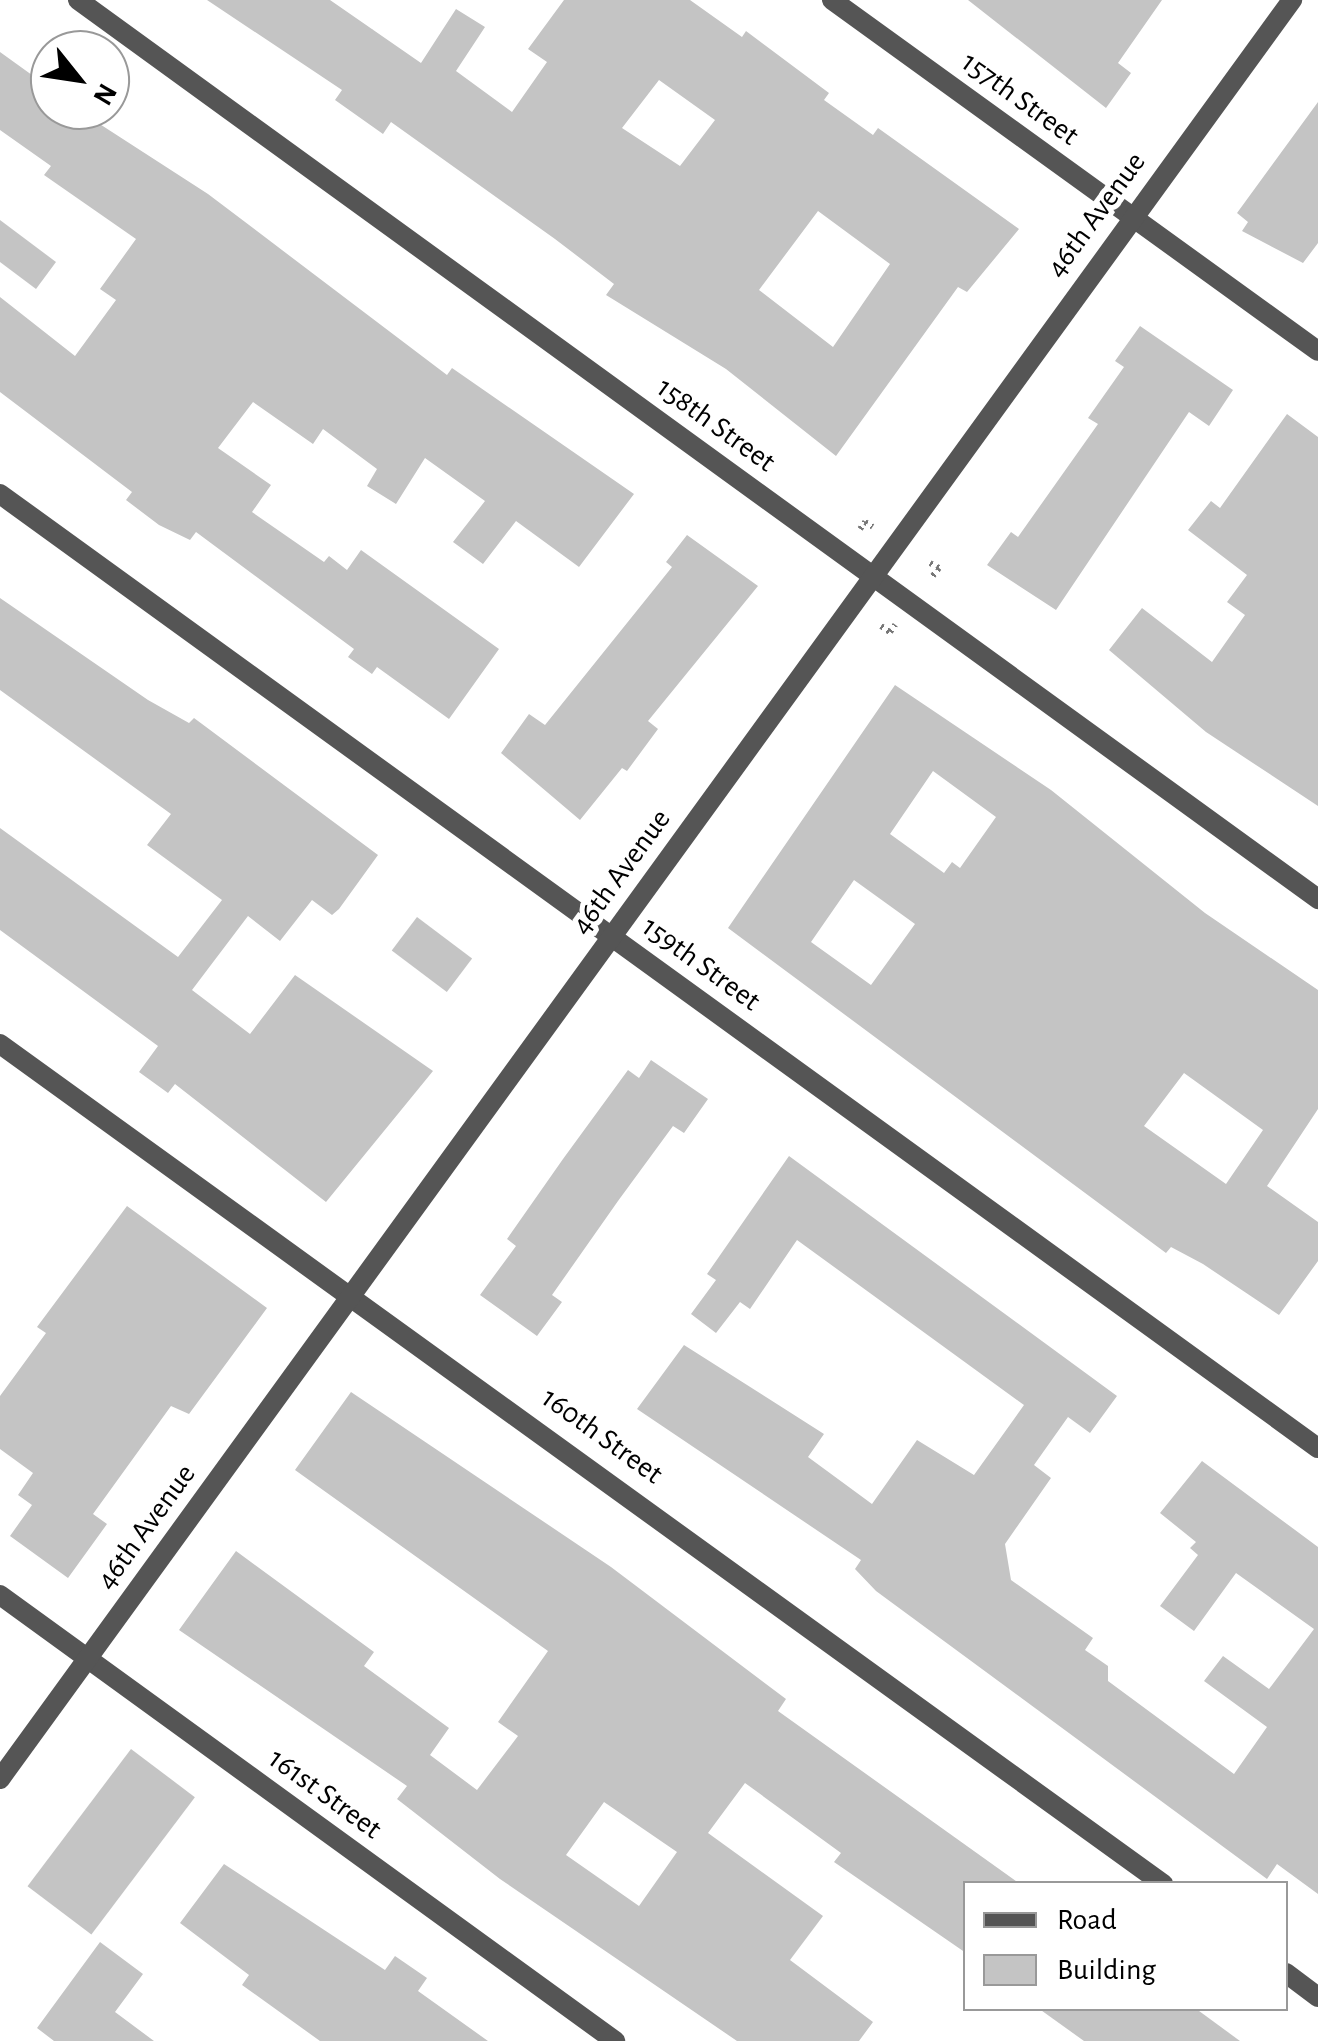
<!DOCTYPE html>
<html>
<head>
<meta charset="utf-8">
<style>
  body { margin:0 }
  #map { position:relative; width:1318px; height:2041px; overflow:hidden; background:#fff; font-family:"Alegreya Sans",sans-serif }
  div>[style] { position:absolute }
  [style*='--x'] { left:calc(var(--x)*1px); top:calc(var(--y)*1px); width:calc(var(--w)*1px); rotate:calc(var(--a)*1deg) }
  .building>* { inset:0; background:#c4c4c4; transform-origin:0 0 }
  .path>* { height:6px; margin-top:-3px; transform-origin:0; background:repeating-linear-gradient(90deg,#777 0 2.5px,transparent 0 7.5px) }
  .minor>* { height:20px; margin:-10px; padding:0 10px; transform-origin:10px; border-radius:10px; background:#555 }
  .tertiary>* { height:20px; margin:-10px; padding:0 10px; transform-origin:10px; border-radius:10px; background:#555 }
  span { translate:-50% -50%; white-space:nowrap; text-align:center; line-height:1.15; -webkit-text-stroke:10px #fff; paint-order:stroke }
  .street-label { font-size:30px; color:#000 }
  .legend { position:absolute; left:963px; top:1881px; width:325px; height:130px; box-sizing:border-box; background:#fff; border:2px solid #999; margin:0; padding:12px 18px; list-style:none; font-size:30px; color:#000 }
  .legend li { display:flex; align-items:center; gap:20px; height:50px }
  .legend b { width:50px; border:2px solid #999 }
  .north { position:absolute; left:30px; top:30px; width:100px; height:100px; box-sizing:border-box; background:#fff; border:2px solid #999; border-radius:50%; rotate:120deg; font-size:28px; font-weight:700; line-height:40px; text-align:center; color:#000 }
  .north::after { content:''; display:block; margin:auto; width:35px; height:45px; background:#000; clip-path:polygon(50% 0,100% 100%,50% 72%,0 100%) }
</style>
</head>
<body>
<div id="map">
  <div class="building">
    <i style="clip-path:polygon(evenodd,207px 0,330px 0,421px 63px,456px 9px,485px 27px,456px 71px,512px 112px,547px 62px,528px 49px,564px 0,690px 0,742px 37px,746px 31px,829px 93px,824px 100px,873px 135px,878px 128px,1019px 229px,967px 292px,958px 287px,836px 456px,726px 369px,606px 295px,614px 284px,555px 239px,391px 122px,383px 134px,335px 100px,342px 90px,207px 0,659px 80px,715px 120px,680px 166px,622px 128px,659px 80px,207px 0,818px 211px,890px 264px,833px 347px,759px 290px,818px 211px)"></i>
    <i style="clip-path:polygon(968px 0,1162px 0,1118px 63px,1131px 73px,1106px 108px)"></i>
    <i style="clip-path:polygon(0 52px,50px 88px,50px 110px,78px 110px,208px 194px,447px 375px,452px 368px,634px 494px,579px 567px,516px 521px,483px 564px,453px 542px,485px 501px,425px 458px,396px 504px,367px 486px,377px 469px,323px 429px,313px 444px,253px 402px,218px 448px,271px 485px,252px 512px,324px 562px,329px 556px,347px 570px,361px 550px,499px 649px,449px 719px,377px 667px,372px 674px,348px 657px,354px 649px,196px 532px,190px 540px,159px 525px,126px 500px,132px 492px,0 392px,0 297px,75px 356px,116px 300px,100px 289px,136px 239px,44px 175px,51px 166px,0 130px)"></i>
    <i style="clip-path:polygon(1318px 102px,1318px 243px,1303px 263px,1242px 231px,1248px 222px,1237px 213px)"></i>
    <i style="clip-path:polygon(0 220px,56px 262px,36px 289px,0 262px)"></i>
    <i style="clip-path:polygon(1140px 326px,1233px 390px,1209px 426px,1189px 412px,1056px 610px,987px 565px,1011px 532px,1018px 537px,1098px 424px,1088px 418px,1124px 367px,1115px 361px)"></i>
    <i style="clip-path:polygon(1287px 414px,1318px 437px,1318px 806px,1206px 732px,1109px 650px,1142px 608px,1212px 662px,1245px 615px,1227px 602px,1247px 575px,1188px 530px,1211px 501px,1220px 508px)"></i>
    <i style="clip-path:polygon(687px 535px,758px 586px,648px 721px,658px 729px,627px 771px,622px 768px,580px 820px,501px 753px,529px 714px,545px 725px,672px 567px,666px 562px)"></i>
    <i style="clip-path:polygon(0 598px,148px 700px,189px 723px,194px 718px,378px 855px,339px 909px,332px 915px,312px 900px,280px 941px,248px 916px,192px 990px,250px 1034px,295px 975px,433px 1071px,326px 1202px,175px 1084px,168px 1093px,139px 1072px,158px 1046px,0 930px,0 828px,178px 957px,222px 900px,147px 845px,171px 814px,0 690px)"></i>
    <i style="clip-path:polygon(evenodd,895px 685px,1051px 790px,1205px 913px,1318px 990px,1318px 1109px,1267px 1186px,1318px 1222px,1318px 1261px,1279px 1315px,1203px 1264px,1171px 1247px,1166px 1253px,728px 928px,895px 685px,933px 771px,996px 817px,960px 868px,952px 862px,944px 873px,890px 834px,933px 771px,895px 685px,854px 880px,915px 924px,871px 985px,811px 942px,854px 880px,895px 685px,1184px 1073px,1263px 1130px,1226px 1184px,1144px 1126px,1184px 1073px)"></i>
    <i style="left:417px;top:917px;width:69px;height:42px;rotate:37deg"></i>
    <i style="clip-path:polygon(651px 1060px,708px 1099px,684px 1133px,673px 1126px,618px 1201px,552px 1295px,562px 1302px,537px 1336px,480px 1295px,516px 1246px,507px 1239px,563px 1159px,628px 1070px,639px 1078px)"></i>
    <i style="clip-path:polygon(789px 1156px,1117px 1396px,1090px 1433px,1068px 1417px,1034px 1465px,1051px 1478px,1005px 1544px,1011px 1580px,1093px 1638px,1085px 1650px,1108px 1666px,1108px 1681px,1234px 1774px,1267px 1727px,1204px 1681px,1223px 1656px,1269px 1689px,1314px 1629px,1236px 1573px,1194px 1631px,1160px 1606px,1198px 1555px,1190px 1548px,1196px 1542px,1160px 1513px,1202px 1461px,1318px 1547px,1318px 1894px,1277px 1864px,1267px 1879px,876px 1591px,855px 1569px,861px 1560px,637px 1409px,684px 1345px,824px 1434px,808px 1457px,872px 1504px,917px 1440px,974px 1475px,1024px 1405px,797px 1240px,750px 1309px,740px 1302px,716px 1333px,691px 1314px,716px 1280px,707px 1274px)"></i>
    <i style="clip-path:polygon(127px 1206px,267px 1308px,189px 1414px,171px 1406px,93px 1514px,107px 1524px,68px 1578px,10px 1536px,32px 1505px,18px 1495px,33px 1473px,0 1449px,0 1396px,46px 1333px,37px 1327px)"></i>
    <i style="clip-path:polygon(evenodd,351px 1392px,611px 1567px,786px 1699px,778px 1711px,1020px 1884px,966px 1884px,966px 1953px,834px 1862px,841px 1853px,745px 1783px,708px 1833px,823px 1916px,790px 1960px,873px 2022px,859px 2041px,737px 2041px,500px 1879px,397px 1799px,407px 1786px,179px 1630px,236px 1551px,374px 1652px,364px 1666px,449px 1728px,430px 1755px,477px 1790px,518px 1736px,498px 1722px,548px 1651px,295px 1470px,351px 1392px,604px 1802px,677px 1852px,639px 1906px,566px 1855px,604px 1802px)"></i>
    <i style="left:131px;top:1749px;width:80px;height:172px;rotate:37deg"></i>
    <i style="clip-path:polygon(224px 1864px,385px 1970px,395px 1956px,427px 1978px,418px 1991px,488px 2041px,320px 2041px,242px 1985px,249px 1975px,180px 1923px)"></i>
    <i style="clip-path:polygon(100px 1942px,143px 1974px,115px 2012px,154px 2041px,54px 2041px,37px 2028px)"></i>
    <i style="clip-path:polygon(1038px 2008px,1195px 2008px,1240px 2041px,1084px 2041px)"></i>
  </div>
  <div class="path">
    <i style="--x:860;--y:529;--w:9;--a:-54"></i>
    <i style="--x:865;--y:522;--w:9;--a:32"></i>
    <i style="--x:930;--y:563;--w:10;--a:29"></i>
    <i style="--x:939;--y:568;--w:11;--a:128"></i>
    <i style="--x:881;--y:626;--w:11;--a:34"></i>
    <i style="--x:890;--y:632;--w:9;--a:-54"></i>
  </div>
  <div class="minor">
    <i style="--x:78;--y:0;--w:1532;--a:35.94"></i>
    <i style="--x:832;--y:0;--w:599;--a:35.84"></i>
    <i style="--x:0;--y:494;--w:1627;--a:35.9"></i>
    <i style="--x:0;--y:1044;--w:1435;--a:35.84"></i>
    <i style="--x:0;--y:1595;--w:760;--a:35.95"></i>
    <i style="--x:1286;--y:1973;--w:40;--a:37"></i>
  </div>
  <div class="tertiary">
    <i style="--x:0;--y:1779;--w:2199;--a:-54.01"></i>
  </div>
  <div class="street-label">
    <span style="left:1020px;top:99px;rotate:36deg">157th Street</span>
    <span style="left:1096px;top:215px;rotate:-54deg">46th Avenue</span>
    <span style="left:716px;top:425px;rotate:36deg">158th Street</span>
    <span style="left:621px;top:872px;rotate:-54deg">46th Avenue</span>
    <span style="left:701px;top:964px;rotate:36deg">159th Street</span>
    <span style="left:602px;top:1436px;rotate:36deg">160th Street</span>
    <span style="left:146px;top:1527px;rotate:-54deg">46th Avenue</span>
    <span style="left:325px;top:1794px;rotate:36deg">161st Street</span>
  </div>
  <ul class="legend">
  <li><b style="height:12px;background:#555"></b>Road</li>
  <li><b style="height:28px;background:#c4c4c4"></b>Building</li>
  </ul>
  <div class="north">N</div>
</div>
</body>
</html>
